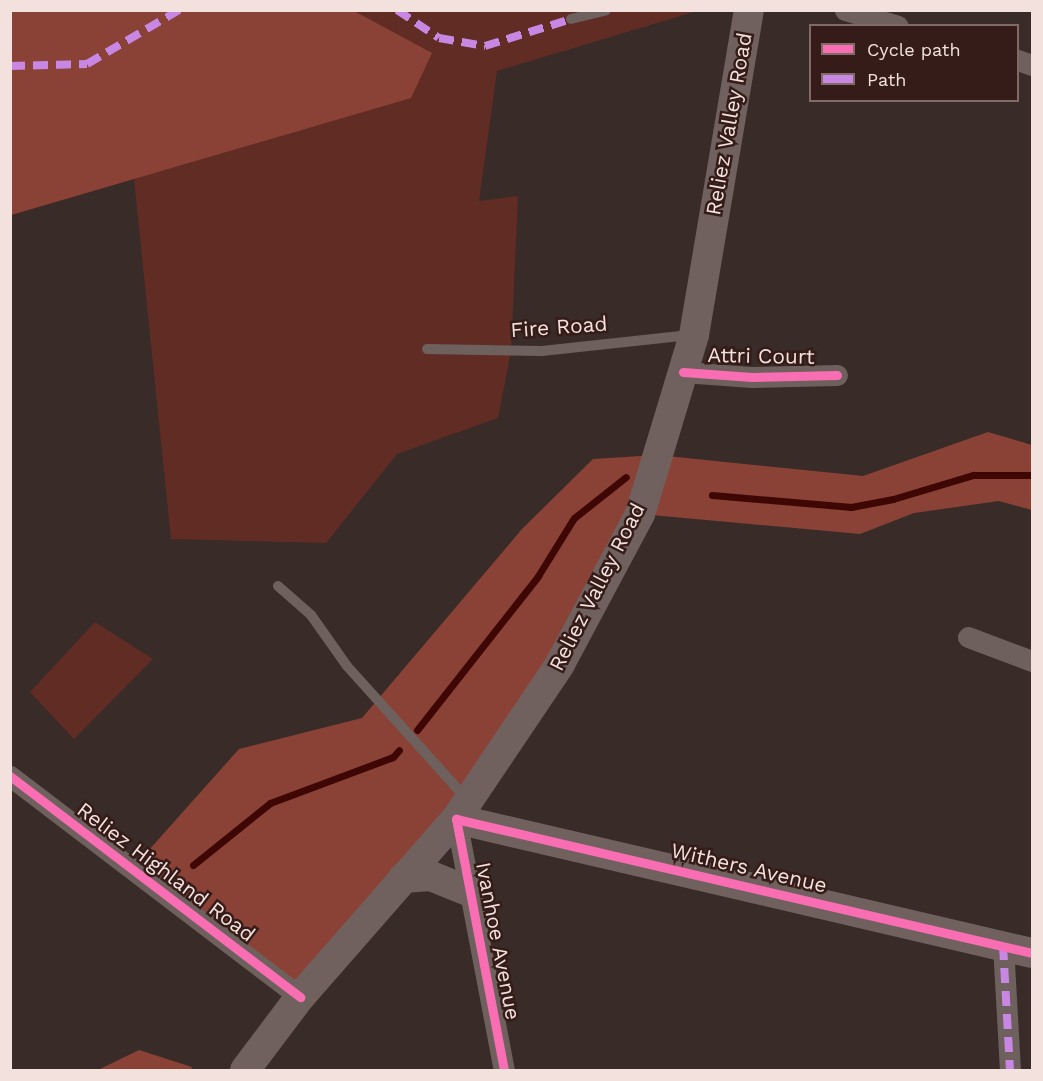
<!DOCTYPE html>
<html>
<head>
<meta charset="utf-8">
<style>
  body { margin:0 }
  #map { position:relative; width:1043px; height:1081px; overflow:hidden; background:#392b28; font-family:"Work Sans",sans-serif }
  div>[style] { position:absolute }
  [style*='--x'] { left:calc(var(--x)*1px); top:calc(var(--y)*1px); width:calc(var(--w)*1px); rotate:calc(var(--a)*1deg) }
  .green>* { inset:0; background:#612c24 }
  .forest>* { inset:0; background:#8b4236 }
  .stream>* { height:7px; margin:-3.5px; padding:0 3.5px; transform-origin:3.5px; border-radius:3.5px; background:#3e0704 }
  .lane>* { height:10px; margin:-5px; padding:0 5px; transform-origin:5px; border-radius:5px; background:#6d605d }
  .street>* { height:21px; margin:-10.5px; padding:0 10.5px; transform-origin:10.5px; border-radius:10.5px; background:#6d605d }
  .secondary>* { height:30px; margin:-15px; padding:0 15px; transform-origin:15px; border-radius:15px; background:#70615e }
  .quiet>* { height:8px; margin-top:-4px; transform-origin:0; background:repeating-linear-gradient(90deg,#c787e3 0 15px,transparent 0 23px) }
  .cycleway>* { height:9px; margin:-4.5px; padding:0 4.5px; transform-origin:4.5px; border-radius:4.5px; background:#f96db3 }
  span { translate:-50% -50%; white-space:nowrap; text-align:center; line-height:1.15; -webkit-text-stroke:5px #351c18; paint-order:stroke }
  .street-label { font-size:21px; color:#f2e1dd }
  .frame { position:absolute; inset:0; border:12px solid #f2e1dd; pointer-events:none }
  .legend { position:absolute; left:809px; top:24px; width:210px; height:78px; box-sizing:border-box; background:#351c18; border:2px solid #816b67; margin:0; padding:8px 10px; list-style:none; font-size:18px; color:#f2e1dd }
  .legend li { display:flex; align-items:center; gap:12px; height:30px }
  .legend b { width:30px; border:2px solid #816b67 }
</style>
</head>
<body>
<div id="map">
  <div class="green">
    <i style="clip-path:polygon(11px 11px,697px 11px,497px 71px,479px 201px,518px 196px,511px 351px,498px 418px,397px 454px,326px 543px,171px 539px,134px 179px,11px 215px)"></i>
    <i style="clip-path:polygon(95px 622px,153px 659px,74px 739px,30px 692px)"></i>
  </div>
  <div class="forest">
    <i style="clip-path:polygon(11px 10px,354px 11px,432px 53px,411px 98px,11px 215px)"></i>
    <i style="clip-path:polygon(988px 432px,1032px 445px,1032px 510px,999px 501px,914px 513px,860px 534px,640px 514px,560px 664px,300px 997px,132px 869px,239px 749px,362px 718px,522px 529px,593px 459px,657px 455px,863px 476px)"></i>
    <i style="clip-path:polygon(139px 1050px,192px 1067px,191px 1070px,98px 1070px)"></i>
  </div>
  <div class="stream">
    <i style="--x:712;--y:495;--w:140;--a:4.9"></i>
    <i style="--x:851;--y:507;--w:43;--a:-10.8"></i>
    <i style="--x:893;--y:499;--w:84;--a:-16.7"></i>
    <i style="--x:973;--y:475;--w:59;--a:0"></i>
    <i style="--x:417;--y:730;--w:196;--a:-51.8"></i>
    <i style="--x:538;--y:576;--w:68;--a:-58.2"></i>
    <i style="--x:574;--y:518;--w:66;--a:-38.3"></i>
    <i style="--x:193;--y:865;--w:99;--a:-38.8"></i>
    <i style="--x:270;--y:803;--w:131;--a:-20.5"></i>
    <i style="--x:393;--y:757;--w:9;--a:-49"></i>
  </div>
  <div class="lane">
    <i style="--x:571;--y:19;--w:36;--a:-14"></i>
    <i style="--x:427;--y:349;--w:115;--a:1"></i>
    <i style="--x:542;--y:351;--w:149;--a:-6.2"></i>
    <i style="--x:278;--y:586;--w:44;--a:41.3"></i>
    <i style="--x:311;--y:615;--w:62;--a:54.8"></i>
    <i style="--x:347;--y:666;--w:178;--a:48"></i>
  </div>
  <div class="street">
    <i style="--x:845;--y:10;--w:55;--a:16.8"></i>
    <i style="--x:1018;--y:60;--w:15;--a:20"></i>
    <i style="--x:683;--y:372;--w:69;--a:4.1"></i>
    <i style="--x:752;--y:377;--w:85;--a:-1.3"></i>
    <i style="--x:968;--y:637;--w:68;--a:20.6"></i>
    <i style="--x:10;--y:776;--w:365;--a:37.3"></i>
    <i style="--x:456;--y:819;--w:256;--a:79.2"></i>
    <i style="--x:1003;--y:945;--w:125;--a:86.8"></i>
  </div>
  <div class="secondary">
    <i style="--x:456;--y:819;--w:591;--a:13.1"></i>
    <i style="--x:403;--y:878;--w:28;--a:-4"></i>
    <i style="--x:431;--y:876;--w:42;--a:22.3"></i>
    <i style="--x:245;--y:1070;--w:91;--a:-53"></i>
    <i style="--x:300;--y:997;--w:237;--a:-48.8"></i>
    <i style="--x:456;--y:819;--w:187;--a:-56.1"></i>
    <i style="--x:560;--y:664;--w:170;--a:-61.9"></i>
    <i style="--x:640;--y:514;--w:187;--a:-73.2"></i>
    <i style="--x:694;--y:335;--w:330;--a:-80.4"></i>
  </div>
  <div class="quiet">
    <i style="--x:397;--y:10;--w:50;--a:33.7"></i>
    <i style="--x:439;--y:38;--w:47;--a:9.9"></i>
    <i style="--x:485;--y:46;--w:90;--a:-17.4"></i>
    <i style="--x:10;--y:66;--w:77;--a:-1.5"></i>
    <i style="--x:87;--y:64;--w:107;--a:-30.4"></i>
    <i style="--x:1003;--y:945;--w:125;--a:86.8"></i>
  </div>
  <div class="cycleway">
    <i style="--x:683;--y:372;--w:69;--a:4.1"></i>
    <i style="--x:752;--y:377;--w:85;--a:-1.3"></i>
    <i style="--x:10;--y:776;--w:365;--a:37.3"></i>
    <i style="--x:504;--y:1070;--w:256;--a:-100.8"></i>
    <i style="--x:456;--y:819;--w:591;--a:13.1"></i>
  </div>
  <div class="street-label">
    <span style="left:729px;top:124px;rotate:-80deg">Reliez Valley Road</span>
    <span style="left:559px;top:327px;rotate:-4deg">Fire Road</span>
    <span style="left:761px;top:356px;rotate:1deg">Attri Court</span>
    <span style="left:597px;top:587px;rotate:-63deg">Reliez Valley Road</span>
    <span style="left:749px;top:868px;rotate:13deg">Withers Avenue</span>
    <span style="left:166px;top:872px;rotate:37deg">Reliez Highland Road</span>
    <span style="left:498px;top:941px;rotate:79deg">Ivanhoe Avenue</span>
  </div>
  <div class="frame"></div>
  <ul class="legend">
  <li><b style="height:8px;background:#f96db3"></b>Cycle path</li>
  <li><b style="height:8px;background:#c787e3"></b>Path</li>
  </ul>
</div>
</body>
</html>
